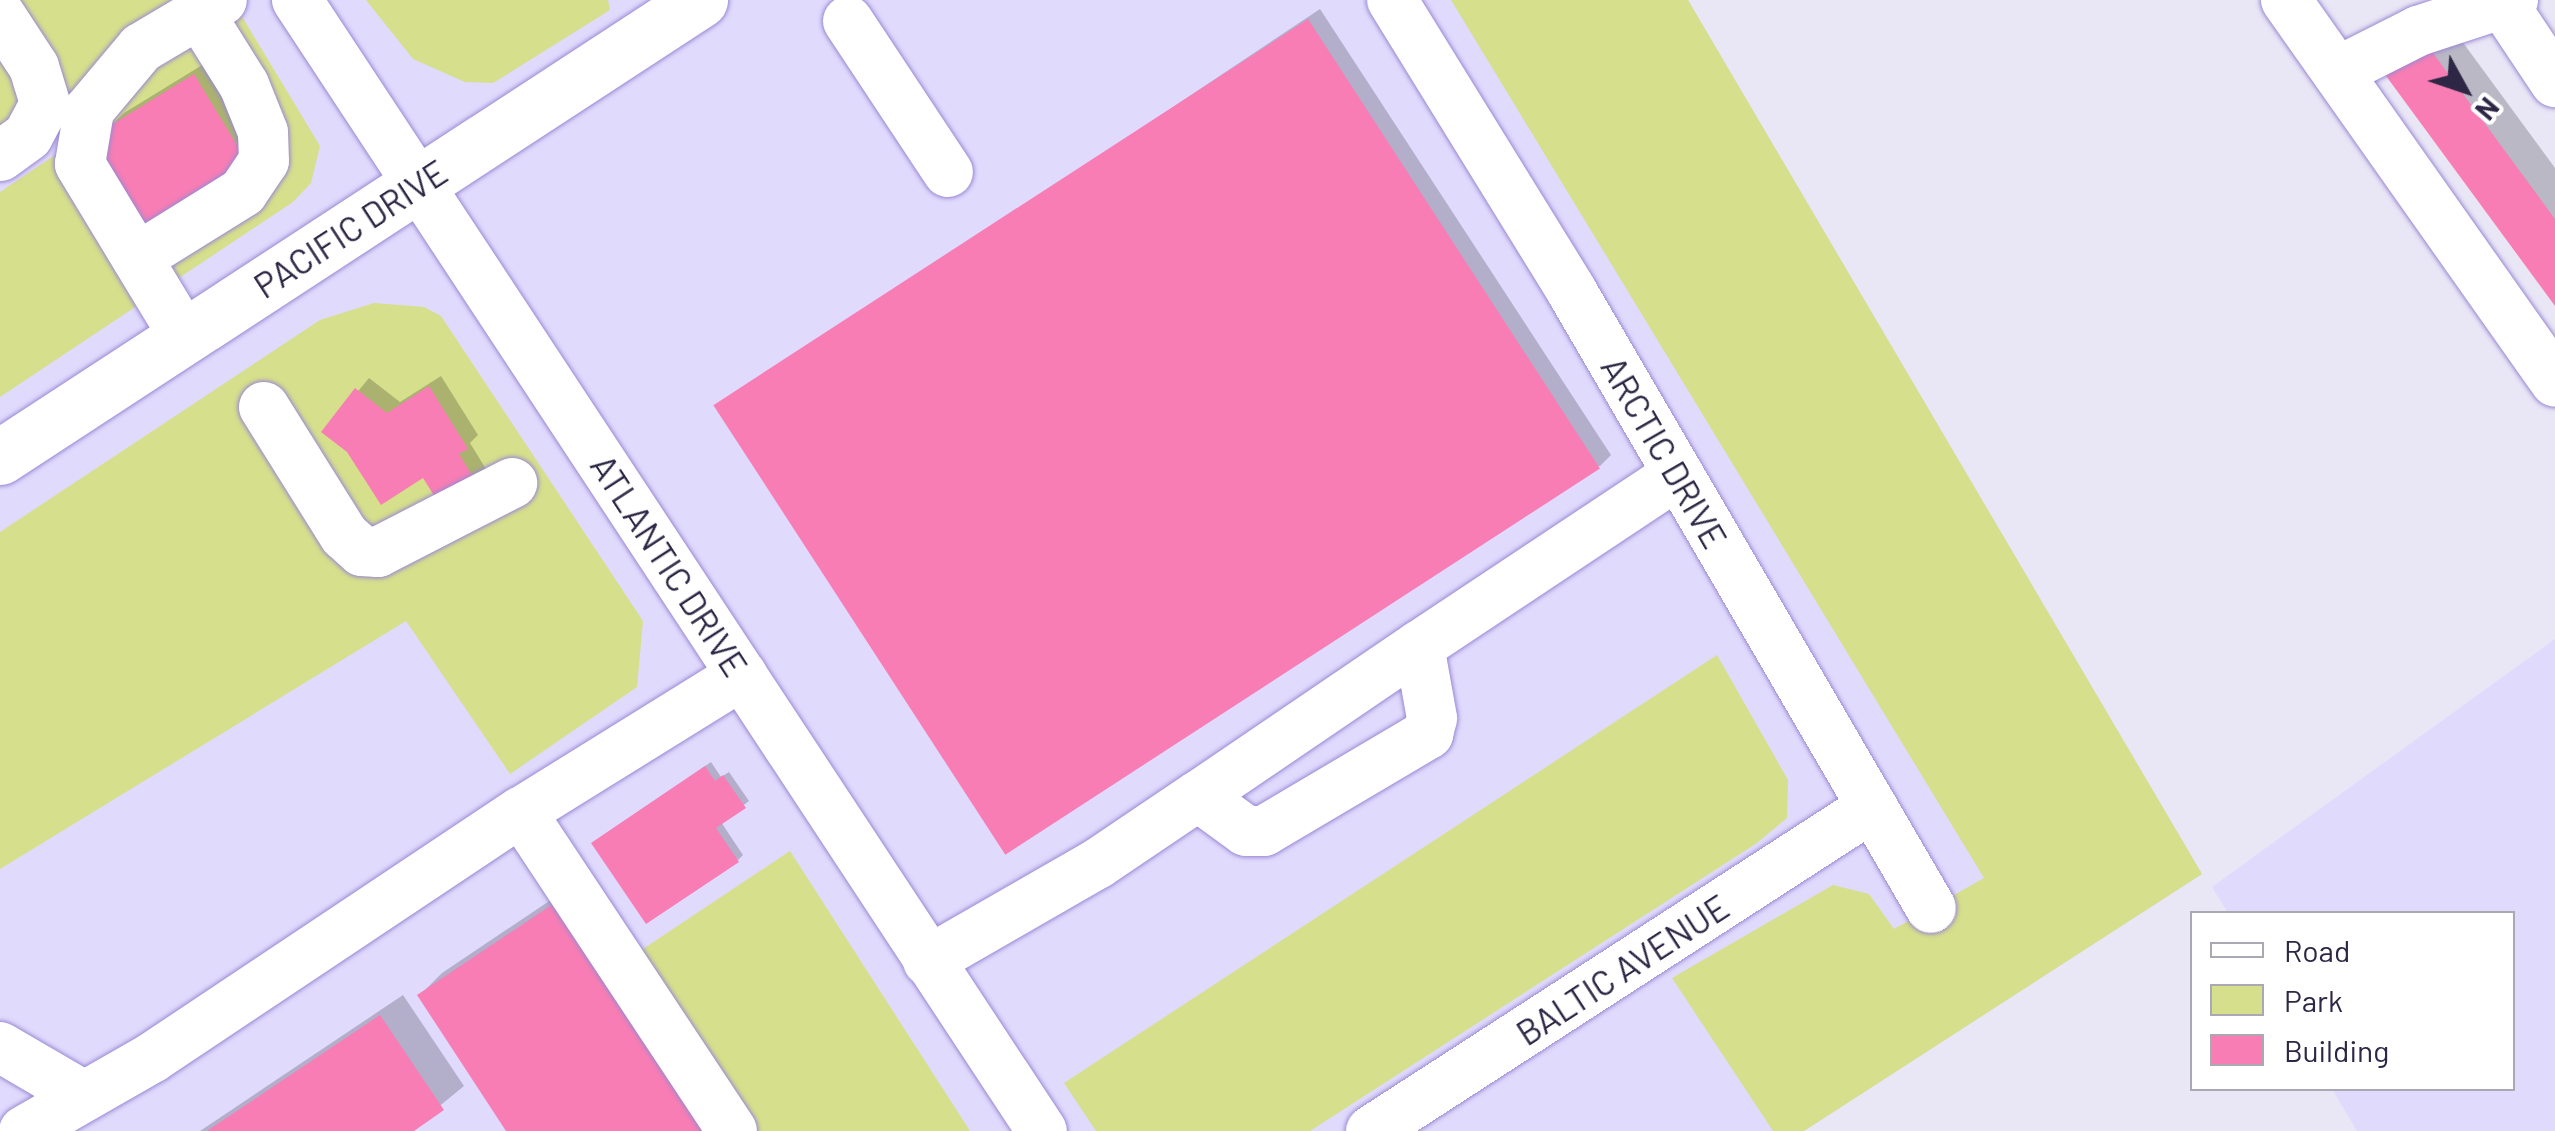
<!DOCTYPE html>
<html>
<head>
<meta charset="utf-8">
<style>
  body { margin:0 }
  #map { position:relative; width:2555px; height:1131px; overflow:hidden; background:#e9e6f6; font-family:Barlow,sans-serif }
  div>[style] { position:absolute }
  [style*='--x'] { left:calc(var(--x)*1px); top:calc(var(--y)*1px); width:calc(var(--w)*1px); rotate:calc(var(--a)*1deg) }
  .built>* { inset:0; background:#e0dafd }
  .green>* { inset:0; background:#d6df8b }
  .shadow>* { inset:0; background:#0003 }
  .building>* { inset:0; background:#f87db4; transform-origin:0 0 }
  .roads { filter:drop-shadow(0 0 2px #9a89d3) drop-shadow(0 0 2px #9a89d3) }
  .minor>* { height:50px; margin:-25px; padding:0 25px; transform-origin:25px; border-radius:25px; background:#fff }
  .major>* { height:55px; margin:-27.5px; padding:0 27.5px; transform-origin:27.5px; border-radius:27.5px; background:#fff }
  span { translate:-50% -50%; white-space:nowrap; text-align:center; line-height:1.15; -webkit-text-stroke:8px #fff; paint-order:stroke }
  .street-label { font-size:35px; color:#2d2644 }
  .legend { position:absolute; left:2190px; top:911px; width:325px; height:180px; box-sizing:border-box; background:#fff; border:2px solid #aba8b4; margin:0; padding:12px 18px; list-style:none; font-size:30px; color:#2d2644 }
  .legend li { display:flex; align-items:center; gap:20px; height:50px }
  .legend b { width:50px; border:2px solid #aba8b4 }
  .north { position:absolute; left:2415px; top:40px; width:100px; height:100px; -webkit-text-stroke:8px #fff; paint-order:stroke; rotate:130deg; font-size:28px; font-weight:700; line-height:40px; text-align:center; color:#2d2644 }
  .north::after { content:''; display:block; margin:auto; width:35px; height:45px; background:#2d2644; clip-path:polygon(50% 0,100% 100%,50% 72%,0 100%) }
</style>
</head>
<body>
<div id="map">
  <div class="built">
    <i style="clip-path:polygon(0 0,1688px 0,2202px 874px,1804px 1131px,0 1131px)"></i>
    <i style="clip-path:polygon(2555px 639px,2555px 1131px,2357px 1131px,2332px 1089px,2512px 1088px,2512px 914px,2228px 913px,2212px 887px)"></i>
  </div>
  <div class="green">
    <i style="clip-path:polygon(14px 0,232px 0,320px 146px,311px 183px,293px 202px,0 397px,0 192px,55px 155px,65px 137px)"></i>
    <i style="clip-path:polygon(366px 0,608px 0,610px 10px,493px 83px,465px 82px,413px 59px)"></i>
    <i style="clip-path:polygon(1451px 0,1688px 0,2202px 874px,1804px 1131px,1773px 1131px,1672px 978px,1833px 885px,1869px 894px,1894px 929px,1984px 878px)"></i>
    <i style="clip-path:polygon(0 58px,29px 103px,0 145px)"></i>
    <i style="clip-path:polygon(374px 303px,424px 307px,441px 316px,643px 621px,637px 687px,510px 774px,406px 621px,0 869px,0 532px,320px 320px)"></i>
    <i style="clip-path:polygon(1717px 655px,1788px 780px,1787px 818px,1757px 843px,1310px 1131px,1096px 1131px,1064px 1083px)"></i>
    <i style="clip-path:polygon(790px 851px,970px 1131px,754px 1131px,637px 953px)"></i>
  </div>
  <div class="shadow">
    <i style="clip-path:polygon(1320px 9px,1611px 455px,1600px 466px,720px 409px)"></i>
    <i style="clip-path:polygon(2442px 14px,2555px 168px,2555px 302px,2381px 65px)"></i>
    <i style="clip-path:polygon(212px 59px,248px 163px,105px 131px,124px 113px)"></i>
    <i style="clip-path:polygon(441px 376px,478px 435px,470px 443px,491px 477px,424px 475px,349px 450px,325px 431px,369px 378px,400px 402px)"></i>
    <i style="clip-path:polygon(711px 762px,721px 777px,729px 772px,749px 801px,721px 822px,743px 855px,738px 860px,599px 838px)"></i>
    <i style="clip-path:polygon(588px 875px,509px 1131px,420px 995px,442px 973px)"></i>
    <i style="clip-path:polygon(403px 995px,464px 1086px,409px 1131px,200px 1131px)"></i>
  </div>
  <div class="building">
    <i style="left:1308px;top:19px;width:536px;height:709px;rotate:57deg"></i>
    <i style="clip-path:polygon(2419px 34px,2555px 219px,2555px 306px,2378px 65px)"></i>
    <i style="clip-path:polygon(194px 74px,249px 165px,136px 234px,92px 160px,103px 130px)"></i>
    <i style="clip-path:polygon(429px 386px,468px 449px,459px 454px,481px 490px,445px 513px,423px 478px,381px 505px,347px 452px,321px 432px,355px 388px,387px 413px)"></i>
    <i style="clip-path:polygon(705px 766px,715px 781px,723px 775px,746px 808px,716px 828px,739px 862px,646px 924px,591px 843px)"></i>
    <i style="clip-path:polygon(565px 896px,721px 1131px,506px 1131px,417px 995px)"></i>
    <i style="clip-path:polygon(380px 1015px,444px 1110px,414px 1131px,207px 1131px)"></i>
  </div>
  <div class="roads">
    <div class="minor">
      <i style="--x:297;--y:0;--w:1354;--a:56.63"></i>
      <i style="--x:1392;--y:0;--w:341;--a:58.3"></i>
      <i style="--x:1571;--y:290;--w:715;--a:59.78"></i>
      <i style="--x:2286;--y:0;--w:467;--a:54.8"></i>
      <i style="--x:2503;--y:4;--w:94;--a:56.3"></i>
      <i style="--x:0;--y:15;--w:62;--a:56.8"></i>
      <i style="--x:34;--y:67;--w:39;--a:73"></i>
      <i style="--x:45;--y:104;--w:36;--a:118"></i>
      <i style="--x:28;--y:136;--w:34;--a:144"></i>
      <i style="--x:848;--y:21;--w:181;--a:56.5"></i>
      <i style="--x:2337;--y:72;--w:91;--a:-26.8"></i>
      <i style="--x:2418;--y:31;--w:100;--a:-18.1"></i>
      <i style="--x:137;--y:258;--w:125;--a:-31.9"></i>
      <i style="--x:243;--y:192;--w:37;--a:-56"></i>
      <i style="--x:264;--y:161;--w:29;--a:-92"></i>
      <i style="--x:263;--y:132;--w:51;--a:-112"></i>
      <i style="--x:244;--y:85;--w:85;--a:-122"></i>
      <i style="--x:184;--y:336;--w:201;--a:-121.2"></i>
      <i style="--x:80;--y:164;--w:55;--a:-80.5"></i>
      <i style="--x:89;--y:110;--w:81;--a:-50"></i>
      <i style="--x:141;--y:48;--w:94;--a:-30.7"></i>
      <i style="--x:264;--y:407;--w:151;--a:58"></i>
      <i style="--x:344;--y:535;--w:24;--a:42"></i>
      <i style="--x:362;--y:551;--w:16;--a:4"></i>
      <i style="--x:378;--y:552;--w:151;--a:-27.2"></i>
      <i style="--x:1198;--y:796;--w:267;--a:-34.2"></i>
      <i style="--x:521;--y:812;--w:382;--a:56.5"></i>
      <i style="--x:928;--y:961;--w:195;--a:-29.9"></i>
      <i style="--x:1097;--y:864;--w:122;--a:-34"></i>
      <i style="--x:1198;--y:796;--w:59;--a:36.1"></i>
      <i style="--x:1246;--y:831;--w:18;--a:0"></i>
      <i style="--x:1264;--y:831;--w:191;--a:-30.6"></i>
      <i style="--x:1428;--y:734;--w:16;--a:-76"></i>
      <i style="--x:1432;--y:718;--w:73;--a:-100.2"></i>
      <i style="--x:1419;--y:646;--w:311;--a:-33.6"></i>
      <i style="--x:0;--y:1047;--w:95;--a:30.3"></i>
      <i style="--x:24;--y:1131;--w:149;--a:-29.8"></i>
      <i style="--x:153;--y:1057;--w:442;--a:-33.7"></i>
      <i style="--x:521;--y:812;--w:260;--a:-31.8"></i>
      <i style="--x:1371;--y:1131;--w:597;--a:-32.89"></i>
    </div>
    <div class="major">
      <i style="--x:0;--y:457;--w:836;--a:-33.14"></i>
    </div>
  </div>
  <div class="street-label">
    <span style="left:350px;top:228px;rotate:-33deg">PACIFIC DRIVE</span>
    <span style="left:1665px;top:452px;rotate:60deg">ARCTIC DRIVE</span>
    <span style="left:670px;top:565px;rotate:57deg">ATLANTIC DRIVE</span>
    <span style="left:1622px;top:969px;rotate:-33deg">BALTIC AVENUE</span>
  </div>
  <ul class="legend">
  <li><b style="height:12px;background:#fff"></b>Road</li>
  <li><b style="height:28px;background:#d6df8b"></b>Park</li>
  <li><b style="height:28px;background:#f87db4"></b>Building</li>
  </ul>
  <div class="north">N</div>
</div>
</body>
</html>
